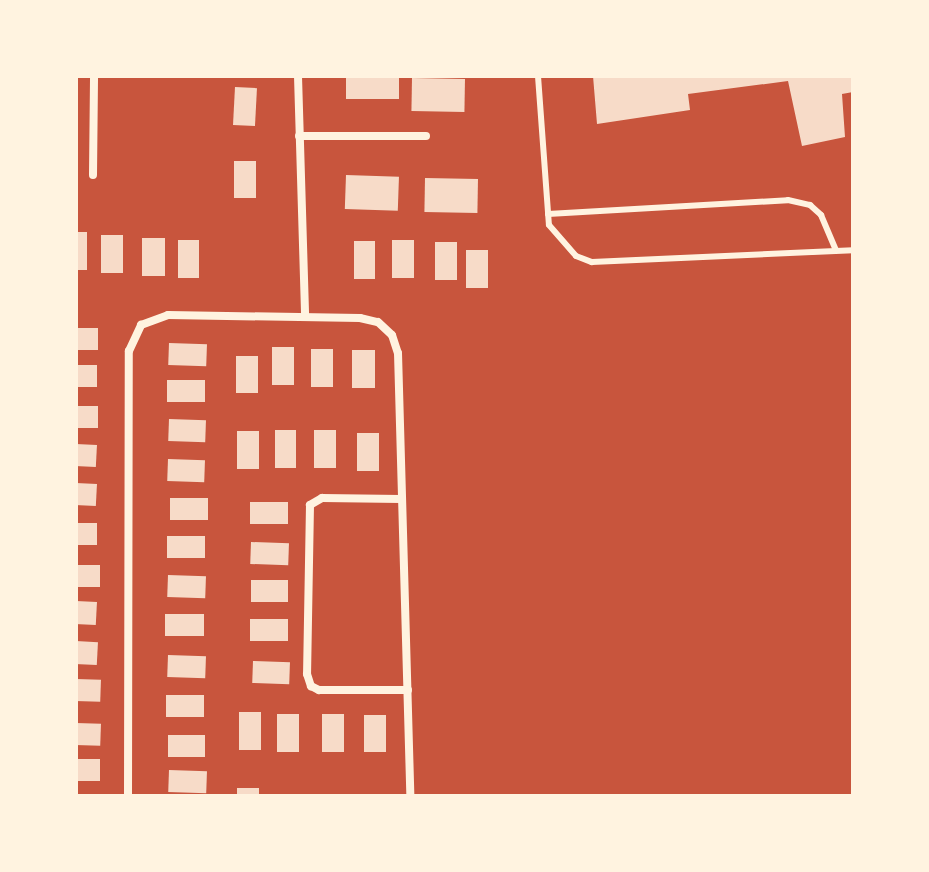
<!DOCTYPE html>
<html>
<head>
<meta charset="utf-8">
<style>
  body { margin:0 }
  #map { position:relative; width:929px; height:872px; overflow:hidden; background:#c8553d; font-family:Bitter,serif }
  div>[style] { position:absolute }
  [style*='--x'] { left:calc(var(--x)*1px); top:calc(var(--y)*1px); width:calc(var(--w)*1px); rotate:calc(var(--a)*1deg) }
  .building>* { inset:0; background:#f7dbc8; transform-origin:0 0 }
  .service>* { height:6px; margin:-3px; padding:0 3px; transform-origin:3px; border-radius:3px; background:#fff3e0 }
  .minor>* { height:8px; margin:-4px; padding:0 4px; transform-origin:4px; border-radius:4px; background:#fff3e0 }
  span { translate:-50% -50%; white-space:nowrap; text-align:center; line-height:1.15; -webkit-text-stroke:7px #fff3e0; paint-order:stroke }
  .frame { position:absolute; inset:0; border:78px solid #fff3e0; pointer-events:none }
</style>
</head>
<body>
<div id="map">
  <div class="building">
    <i style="left:346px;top:76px;width:53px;height:23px"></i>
    <i style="clip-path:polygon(593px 76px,853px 76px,853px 92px,842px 94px,845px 137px,802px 146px,788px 81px,688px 94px,690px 110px,597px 124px)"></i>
    <i style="left:412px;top:78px;width:53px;height:33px;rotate:1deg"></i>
    <i style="left:235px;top:87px;width:22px;height:38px;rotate:3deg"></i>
    <i style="left:234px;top:161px;width:22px;height:37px"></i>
    <i style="left:346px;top:175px;width:53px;height:34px;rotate:2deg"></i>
    <i style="left:425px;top:178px;width:53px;height:34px;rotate:1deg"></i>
    <i style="left:76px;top:232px;width:11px;height:38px"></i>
    <i style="left:101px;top:235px;width:22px;height:38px"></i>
    <i style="left:142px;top:238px;width:23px;height:38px"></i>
    <i style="left:178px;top:240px;width:21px;height:38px"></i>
    <i style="left:392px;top:240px;width:22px;height:38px"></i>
    <i style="left:354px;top:241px;width:21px;height:38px"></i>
    <i style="left:435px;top:242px;width:22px;height:38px"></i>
    <i style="left:466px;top:250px;width:22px;height:38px"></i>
    <i style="left:76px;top:328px;width:22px;height:22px"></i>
    <i style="left:169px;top:343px;width:38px;height:22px;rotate:2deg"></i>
    <i style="left:272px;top:347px;width:22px;height:38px"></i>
    <i style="left:311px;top:349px;width:22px;height:38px"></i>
    <i style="left:352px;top:350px;width:23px;height:38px"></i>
    <i style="left:236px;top:356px;width:22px;height:37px"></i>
    <i style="left:76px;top:365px;width:21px;height:22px"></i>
    <i style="left:167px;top:380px;width:38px;height:22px"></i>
    <i style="left:76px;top:406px;width:22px;height:22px"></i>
    <i style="left:169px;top:419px;width:37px;height:22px;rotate:2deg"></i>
    <i style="left:275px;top:430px;width:21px;height:38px"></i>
    <i style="left:314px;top:430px;width:22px;height:38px"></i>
    <i style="left:237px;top:431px;width:22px;height:38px"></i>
    <i style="left:357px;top:433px;width:22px;height:38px"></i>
    <i style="left:76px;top:444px;width:21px;height:22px;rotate:3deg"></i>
    <i style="left:168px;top:459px;width:37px;height:22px;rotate:2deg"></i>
    <i style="left:76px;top:483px;width:21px;height:22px;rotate:3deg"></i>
    <i style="left:170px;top:498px;width:38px;height:22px"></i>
    <i style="left:250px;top:502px;width:38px;height:22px"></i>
    <i style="left:76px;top:523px;width:21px;height:22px"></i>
    <i style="left:167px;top:536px;width:38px;height:22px"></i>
    <i style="left:251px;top:542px;width:38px;height:22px;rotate:2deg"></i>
    <i style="left:76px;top:565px;width:24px;height:22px"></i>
    <i style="left:168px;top:575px;width:38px;height:22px;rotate:2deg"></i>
    <i style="left:251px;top:580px;width:37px;height:22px"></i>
    <i style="left:76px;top:601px;width:21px;height:23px;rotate:3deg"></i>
    <i style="left:165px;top:614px;width:39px;height:22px"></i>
    <i style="left:250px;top:619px;width:38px;height:22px"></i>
    <i style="left:76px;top:641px;width:22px;height:23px;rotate:3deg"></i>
    <i style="left:168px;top:655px;width:38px;height:22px;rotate:2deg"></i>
    <i style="left:253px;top:661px;width:37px;height:22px;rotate:2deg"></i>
    <i style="left:76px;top:679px;width:25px;height:22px;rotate:2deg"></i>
    <i style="left:166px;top:695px;width:38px;height:22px"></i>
    <i style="left:239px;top:712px;width:22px;height:38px"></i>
    <i style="left:277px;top:714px;width:22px;height:38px"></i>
    <i style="left:322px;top:714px;width:22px;height:38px"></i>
    <i style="left:364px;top:715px;width:22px;height:37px"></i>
    <i style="left:76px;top:723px;width:25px;height:22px;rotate:2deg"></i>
    <i style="left:168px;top:735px;width:37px;height:22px"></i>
    <i style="left:76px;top:759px;width:24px;height:22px"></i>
    <i style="left:169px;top:770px;width:38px;height:22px;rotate:2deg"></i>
    <i style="left:237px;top:788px;width:22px;height:8px"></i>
  </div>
  <div class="service">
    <i style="--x:538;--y:76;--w:149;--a:85.8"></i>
    <i style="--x:549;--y:225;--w:41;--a:48.9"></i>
    <i style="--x:576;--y:256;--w:17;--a:21"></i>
    <i style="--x:592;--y:262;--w:261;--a:-2.6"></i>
    <i style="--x:548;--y:214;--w:240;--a:-3.3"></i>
    <i style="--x:788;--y:200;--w:23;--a:13"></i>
    <i style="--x:810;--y:205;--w:15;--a:42"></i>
    <i style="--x:821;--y:215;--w:38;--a:67"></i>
  </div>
  <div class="minor">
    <i style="--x:298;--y:76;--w:241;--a:88.3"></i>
    <i style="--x:299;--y:136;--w:127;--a:0"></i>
    <i style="--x:93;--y:175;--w:99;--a:-89.4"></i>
    <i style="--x:401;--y:499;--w:79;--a:-179.3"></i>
    <i style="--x:322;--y:498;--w:14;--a:150"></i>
    <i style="--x:310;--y:505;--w:169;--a:91"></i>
    <i style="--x:307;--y:674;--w:13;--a:72"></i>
    <i style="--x:311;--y:686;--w:9;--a:27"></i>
    <i style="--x:319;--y:690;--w:89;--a:0"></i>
    <i style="--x:128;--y:796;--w:445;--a:-89.9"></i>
    <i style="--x:129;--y:351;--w:29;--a:-65"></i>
    <i style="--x:141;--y:325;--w:29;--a:-20"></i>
    <i style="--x:168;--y:315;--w:192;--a:0.9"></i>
    <i style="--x:360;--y:318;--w:18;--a:13"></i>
    <i style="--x:378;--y:322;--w:19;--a:43"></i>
    <i style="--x:392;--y:335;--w:19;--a:72"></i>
    <i style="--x:398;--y:353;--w:443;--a:88.4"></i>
  </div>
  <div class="frame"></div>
</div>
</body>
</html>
